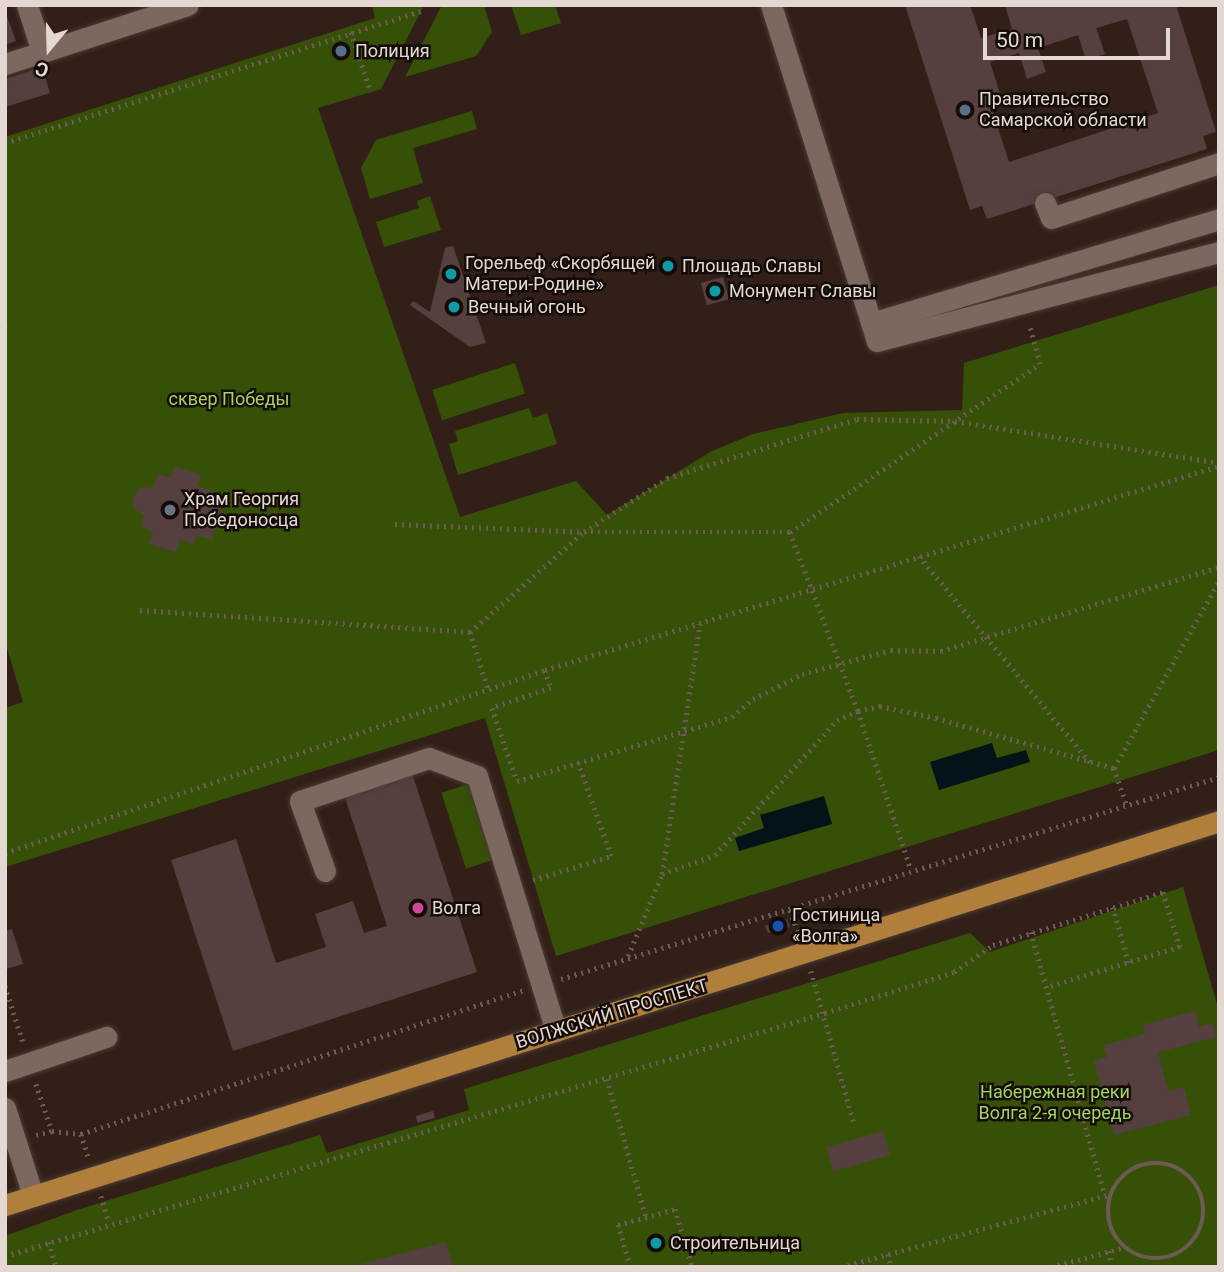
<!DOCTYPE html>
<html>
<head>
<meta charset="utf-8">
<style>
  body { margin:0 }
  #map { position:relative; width:1224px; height:1272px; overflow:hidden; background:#322018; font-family:Roboto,sans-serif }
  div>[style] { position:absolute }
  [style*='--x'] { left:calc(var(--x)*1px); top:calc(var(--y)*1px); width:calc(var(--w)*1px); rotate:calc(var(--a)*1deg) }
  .green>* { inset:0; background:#365107; transform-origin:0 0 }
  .water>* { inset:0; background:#031317 }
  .building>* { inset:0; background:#56403f; transform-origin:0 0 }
  .path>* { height:4.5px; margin-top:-2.25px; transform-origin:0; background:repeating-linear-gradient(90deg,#6b5b54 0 2px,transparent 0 7px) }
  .path>.ring { margin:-2.25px; padding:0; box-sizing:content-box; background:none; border:4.5px solid #6b5b54; border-radius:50% }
  .roads { filter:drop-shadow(0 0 2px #4a3b35) drop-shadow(0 0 2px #4a3b35) }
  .minor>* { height:21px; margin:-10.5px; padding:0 10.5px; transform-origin:10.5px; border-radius:10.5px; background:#7d685f }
  .major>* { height:21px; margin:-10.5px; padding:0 10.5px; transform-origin:10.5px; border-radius:10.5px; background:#af7f3b }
  .dots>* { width:19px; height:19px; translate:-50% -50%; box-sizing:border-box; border:4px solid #140c09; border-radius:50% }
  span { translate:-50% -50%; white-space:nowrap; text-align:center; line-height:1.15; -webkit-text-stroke:5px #140c09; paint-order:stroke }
  .poi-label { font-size:18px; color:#e4d8d2 }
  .left { translate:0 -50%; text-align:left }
  .park-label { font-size:18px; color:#a3d560 }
  .street-label { font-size:18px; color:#e4d8d2 }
  .frame { position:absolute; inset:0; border:7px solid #e4d8d2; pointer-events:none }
  .north { position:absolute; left:14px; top:14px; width:70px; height:70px; -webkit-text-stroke:5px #140c09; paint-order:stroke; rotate:199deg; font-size:19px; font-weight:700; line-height:28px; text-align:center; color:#e4d8d2 }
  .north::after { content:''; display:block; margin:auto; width:24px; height:32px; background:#e4d8d2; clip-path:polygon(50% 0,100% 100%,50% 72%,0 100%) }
  .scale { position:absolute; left:983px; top:28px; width:187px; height:32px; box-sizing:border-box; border:4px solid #e4d8d2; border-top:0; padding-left:9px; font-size:21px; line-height:24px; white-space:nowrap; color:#e4d8d2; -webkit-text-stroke:5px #140c09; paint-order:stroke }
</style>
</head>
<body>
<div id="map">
  <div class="green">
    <i style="clip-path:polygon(372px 5px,424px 5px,381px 89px,318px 108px,460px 517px,576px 481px,607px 515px,712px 451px,753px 434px,843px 413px,962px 410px,964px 363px,1219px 285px,1219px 750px,556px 956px,485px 718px,5px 867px,5px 708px,23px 702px,5px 641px,5px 137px,375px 18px)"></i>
    <i style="clip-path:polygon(442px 5px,484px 5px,492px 32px,476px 56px,405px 77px)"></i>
    <i style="clip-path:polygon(511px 5px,555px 5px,561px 23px,521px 35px)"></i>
    <i style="clip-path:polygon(472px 111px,477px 129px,413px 148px,423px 183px,370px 199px,361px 168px,376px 140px)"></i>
    <i style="clip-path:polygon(430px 196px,441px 230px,384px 247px,376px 222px,419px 208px,417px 201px)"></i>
    <i style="left:515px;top:363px;width:32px;height:87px;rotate:72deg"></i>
    <i style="clip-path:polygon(529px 408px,533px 418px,547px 413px,557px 444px,458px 475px,449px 444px,458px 441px,455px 431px)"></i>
    <i style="left:468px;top:784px;width:80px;height:28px;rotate:72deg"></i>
    <i style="clip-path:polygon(1183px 887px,1219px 1011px,1219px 1267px,5px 1267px,5px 1236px,80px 1209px,320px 1135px,327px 1153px,469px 1110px,464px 1089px,970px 933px,990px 952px)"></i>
  </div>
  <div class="water">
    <i style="clip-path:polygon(992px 743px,997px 758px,1026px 750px,1030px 762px,939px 790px,930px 762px)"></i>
    <i style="clip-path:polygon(824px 796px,832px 824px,739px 851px,735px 838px,764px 828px,760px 815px)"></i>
  </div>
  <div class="building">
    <i style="clip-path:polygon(evenodd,905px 5px,970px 5px,981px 38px,1012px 29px,1005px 5px,1176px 5px,1216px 132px,1203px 136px,1207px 149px,987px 219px,982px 206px,970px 210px,905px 5px,1127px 19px,1158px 113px,1009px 162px,991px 107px,1003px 103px,990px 62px,1019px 53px,1027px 79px,1046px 72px,1038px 48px,1078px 35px,1086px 60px,1105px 54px,1096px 28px,1127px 19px)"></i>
    <i style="clip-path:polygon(5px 11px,16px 41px,5px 45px)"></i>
    <i style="clip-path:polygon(42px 67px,50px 93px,5px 107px,5px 79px)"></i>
    <i style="clip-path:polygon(453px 246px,486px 343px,470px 347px,410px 305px,413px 301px,430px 312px,445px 248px)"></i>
    <i style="left:723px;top:277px;width:23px;height:23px;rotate:75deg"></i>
    <i style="clip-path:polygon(174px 466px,201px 475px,197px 486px,212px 491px,208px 502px,222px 507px,212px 540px,196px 535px,194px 544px,180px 540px,176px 552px,149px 544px,153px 531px,141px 527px,144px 515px,135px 510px,132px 500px,140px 488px,154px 487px,158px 474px,171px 478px)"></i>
    <i style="clip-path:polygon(411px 770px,477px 972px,233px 1051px,171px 860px,236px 839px,276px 963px,326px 947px,315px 914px,353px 901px,364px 933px,387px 926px,343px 792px)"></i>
    <i style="clip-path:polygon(787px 919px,790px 927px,768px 933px,765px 926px)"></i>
    <i style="clip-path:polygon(12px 929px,23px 964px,6px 969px,5px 931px)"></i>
    <i style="clip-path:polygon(1195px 1011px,1199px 1027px,1212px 1023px,1216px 1037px,1158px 1052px,1168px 1091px,1184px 1087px,1191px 1115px,1114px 1135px,1094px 1061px,1107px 1057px,1104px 1045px,1145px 1034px,1143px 1025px)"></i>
    <i style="left:433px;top:1111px;width:7px;height:18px;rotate:74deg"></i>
    <i style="left:883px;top:1131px;width:25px;height:59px;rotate:74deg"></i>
    <i style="clip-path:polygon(446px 1242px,453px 1267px,362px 1267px,361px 1264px)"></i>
  </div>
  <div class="path">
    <i style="--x:351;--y:32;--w:63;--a:71.6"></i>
    <i style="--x:5;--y:143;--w:436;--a:-17.6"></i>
    <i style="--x:5;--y:325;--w:4;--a:-14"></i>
    <i style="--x:395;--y:524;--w:189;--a:2.4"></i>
    <i style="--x:584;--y:532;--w:206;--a:0"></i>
    <i style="--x:790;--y:532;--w:301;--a:-33.9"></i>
    <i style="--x:1040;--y:364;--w:41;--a:-105.4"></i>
    <i style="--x:790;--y:532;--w:191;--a:69.2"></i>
    <i style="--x:858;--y:711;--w:167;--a:71.5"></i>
    <i style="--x:919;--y:556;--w:268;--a:50.3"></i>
    <i style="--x:140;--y:610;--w:331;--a:3.8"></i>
    <i style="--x:470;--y:632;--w:152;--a:-41.3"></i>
    <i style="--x:584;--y:532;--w:99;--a:-33"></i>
    <i style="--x:667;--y:478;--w:199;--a:-17.3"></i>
    <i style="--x:857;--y:419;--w:98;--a:1.2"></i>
    <i style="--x:955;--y:421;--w:267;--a:9"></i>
    <i style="--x:470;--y:632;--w:59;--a:72.2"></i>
    <i style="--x:545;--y:670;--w:19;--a:72"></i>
    <i style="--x:551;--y:688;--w:62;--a:161.3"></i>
    <i style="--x:492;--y:708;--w:77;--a:71.1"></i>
    <i style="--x:517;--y:781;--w:224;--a:-16.6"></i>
    <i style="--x:732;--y:717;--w:28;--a:-41"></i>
    <i style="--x:753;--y:699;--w:55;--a:-27"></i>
    <i style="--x:802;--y:674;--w:92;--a:-15.1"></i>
    <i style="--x:891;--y:650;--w:50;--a:1.1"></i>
    <i style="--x:941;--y:651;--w:290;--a:-16.8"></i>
    <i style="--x:1114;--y:768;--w:214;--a:-60.7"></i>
    <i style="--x:5;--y:853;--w:570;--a:-18.72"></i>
    <i style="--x:545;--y:670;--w:704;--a:-16.84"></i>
    <i style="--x:662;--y:874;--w:253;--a:-81.4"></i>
    <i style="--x:533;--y:880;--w:82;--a:-17.1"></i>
    <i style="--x:611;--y:856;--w:99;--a:-109.5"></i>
    <i style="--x:1113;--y:907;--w:58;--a:74.1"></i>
    <i style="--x:790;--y:910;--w:23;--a:70"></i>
    <i style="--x:1031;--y:932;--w:273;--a:74.3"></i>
    <i style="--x:628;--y:956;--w:89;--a:-67.5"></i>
    <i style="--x:662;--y:874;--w:56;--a:-19.7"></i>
    <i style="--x:715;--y:855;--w:182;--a:-47.9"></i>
    <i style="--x:837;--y:720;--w:23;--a:-23"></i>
    <i style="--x:858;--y:711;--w:23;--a:-13"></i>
    <i style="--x:880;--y:706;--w:57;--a:12.1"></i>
    <i style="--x:936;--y:718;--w:185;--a:15.7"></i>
    <i style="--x:1114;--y:768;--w:39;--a:71"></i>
    <i style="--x:811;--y:971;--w:161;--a:74.2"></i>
    <i style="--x:561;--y:979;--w:688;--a:-17.07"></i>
    <i style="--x:5;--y:986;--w:59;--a:72.2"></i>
    <i style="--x:607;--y:1079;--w:143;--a:74.2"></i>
    <i style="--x:36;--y:1084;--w:50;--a:71.2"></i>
    <i style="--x:81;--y:1134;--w:25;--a:72"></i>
    <i style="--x:36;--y:1135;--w:16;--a:-14"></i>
    <i style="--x:52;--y:1131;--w:29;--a:6"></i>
    <i style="--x:81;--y:1134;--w:464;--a:-18"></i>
    <i class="ring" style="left:1108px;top:1163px;width:91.5px;height:91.5px"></i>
    <i style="--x:101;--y:1196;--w:27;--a:73"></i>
    <i style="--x:49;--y:1242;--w:26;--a:74"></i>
    <i style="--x:1109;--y:1251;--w:16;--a:79"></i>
    <i style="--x:888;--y:1254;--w:13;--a:77"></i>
    <i style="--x:5;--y:1256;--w:855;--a:-16.51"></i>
    <i style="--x:825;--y:1013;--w:135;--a:-17.6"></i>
    <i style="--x:954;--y:972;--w:47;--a:-34.7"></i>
    <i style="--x:993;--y:945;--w:178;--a:-17.3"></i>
    <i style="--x:1163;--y:892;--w:58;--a:72.8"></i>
    <i style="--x:1180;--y:947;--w:138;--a:163.1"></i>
    <i style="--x:630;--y:1267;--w:44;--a:-105.9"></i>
    <i style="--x:618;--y:1225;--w:59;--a:-15.7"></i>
    <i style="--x:675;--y:1209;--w:59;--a:73.4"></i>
    <i style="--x:692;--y:1266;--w:4;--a:166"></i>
    <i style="--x:841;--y:1267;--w:280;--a:-15.1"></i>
    <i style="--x:1051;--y:1267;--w:78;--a:-14.9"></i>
  </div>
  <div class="roads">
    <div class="minor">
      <i style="--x:27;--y:5;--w:49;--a:72.3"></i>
      <i style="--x:771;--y:5;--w:352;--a:72.5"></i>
      <i style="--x:877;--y:341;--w:353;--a:-14.6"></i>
      <i style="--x:5;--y:64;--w:192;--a:-17.9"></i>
      <i style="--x:1045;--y:203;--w:16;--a:68"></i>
      <i style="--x:1051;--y:218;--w:177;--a:-18.1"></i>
      <i style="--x:871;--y:323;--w:363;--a:-16.6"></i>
      <i style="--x:325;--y:871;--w:74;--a:-109.7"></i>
      <i style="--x:300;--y:801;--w:136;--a:-18.4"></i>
      <i style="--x:429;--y:758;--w:51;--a:20.6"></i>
      <i style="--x:477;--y:776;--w:267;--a:72.8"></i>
      <i style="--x:5;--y:1071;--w:107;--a:-18.6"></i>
      <i style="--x:5;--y:1108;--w:92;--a:72.3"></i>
    </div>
    <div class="major">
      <i style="--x:5;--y:1205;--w:1273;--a:-17.55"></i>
    </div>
  </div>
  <div class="dots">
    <i style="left:341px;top:51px;background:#5c6f8a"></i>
    <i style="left:965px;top:110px;background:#5c6f8a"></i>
    <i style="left:668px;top:266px;background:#0f9aa8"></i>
    <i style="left:451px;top:274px;background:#0f9aa8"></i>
    <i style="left:715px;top:291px;background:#0f9aa8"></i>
    <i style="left:454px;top:307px;background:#0f9aa8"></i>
    <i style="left:170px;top:510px;background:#6b7280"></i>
    <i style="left:418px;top:908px;background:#d1479c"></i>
    <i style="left:778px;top:926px;background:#1a4fb4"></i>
    <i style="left:656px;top:1243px;background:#0f9aa8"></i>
  </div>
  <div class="poi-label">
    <span class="left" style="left:355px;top:51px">Полиция</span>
    <span class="left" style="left:979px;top:110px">Правительство<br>Самарской области</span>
    <span class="left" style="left:465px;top:274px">Горельеф «Скорбящей<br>Матери-Родине»</span>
    <span class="left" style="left:682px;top:266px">Площадь Славы</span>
    <span class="left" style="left:729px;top:291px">Монумент Славы</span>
    <span class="left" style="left:468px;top:307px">Вечный огонь</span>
    <span class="left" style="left:184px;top:510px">Храм Георгия<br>Победоносца</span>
    <span class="left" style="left:432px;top:908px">Волга</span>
    <span class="left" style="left:792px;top:926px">Гостиница<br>«Волга»</span>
    <span class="left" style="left:670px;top:1243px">Строительница</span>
  </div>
  <div class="park-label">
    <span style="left:229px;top:399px">сквер Победы</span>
    <span style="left:1055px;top:1103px">Набережная реки<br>Волга 2-я очередь</span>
  </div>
  <div class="street-label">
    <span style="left:612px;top:1014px;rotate:-17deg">ВОЛЖСКИЙ ПРОСПЕКТ</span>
  </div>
  <div class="frame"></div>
  <div class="north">С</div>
  <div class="scale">50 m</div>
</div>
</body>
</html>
